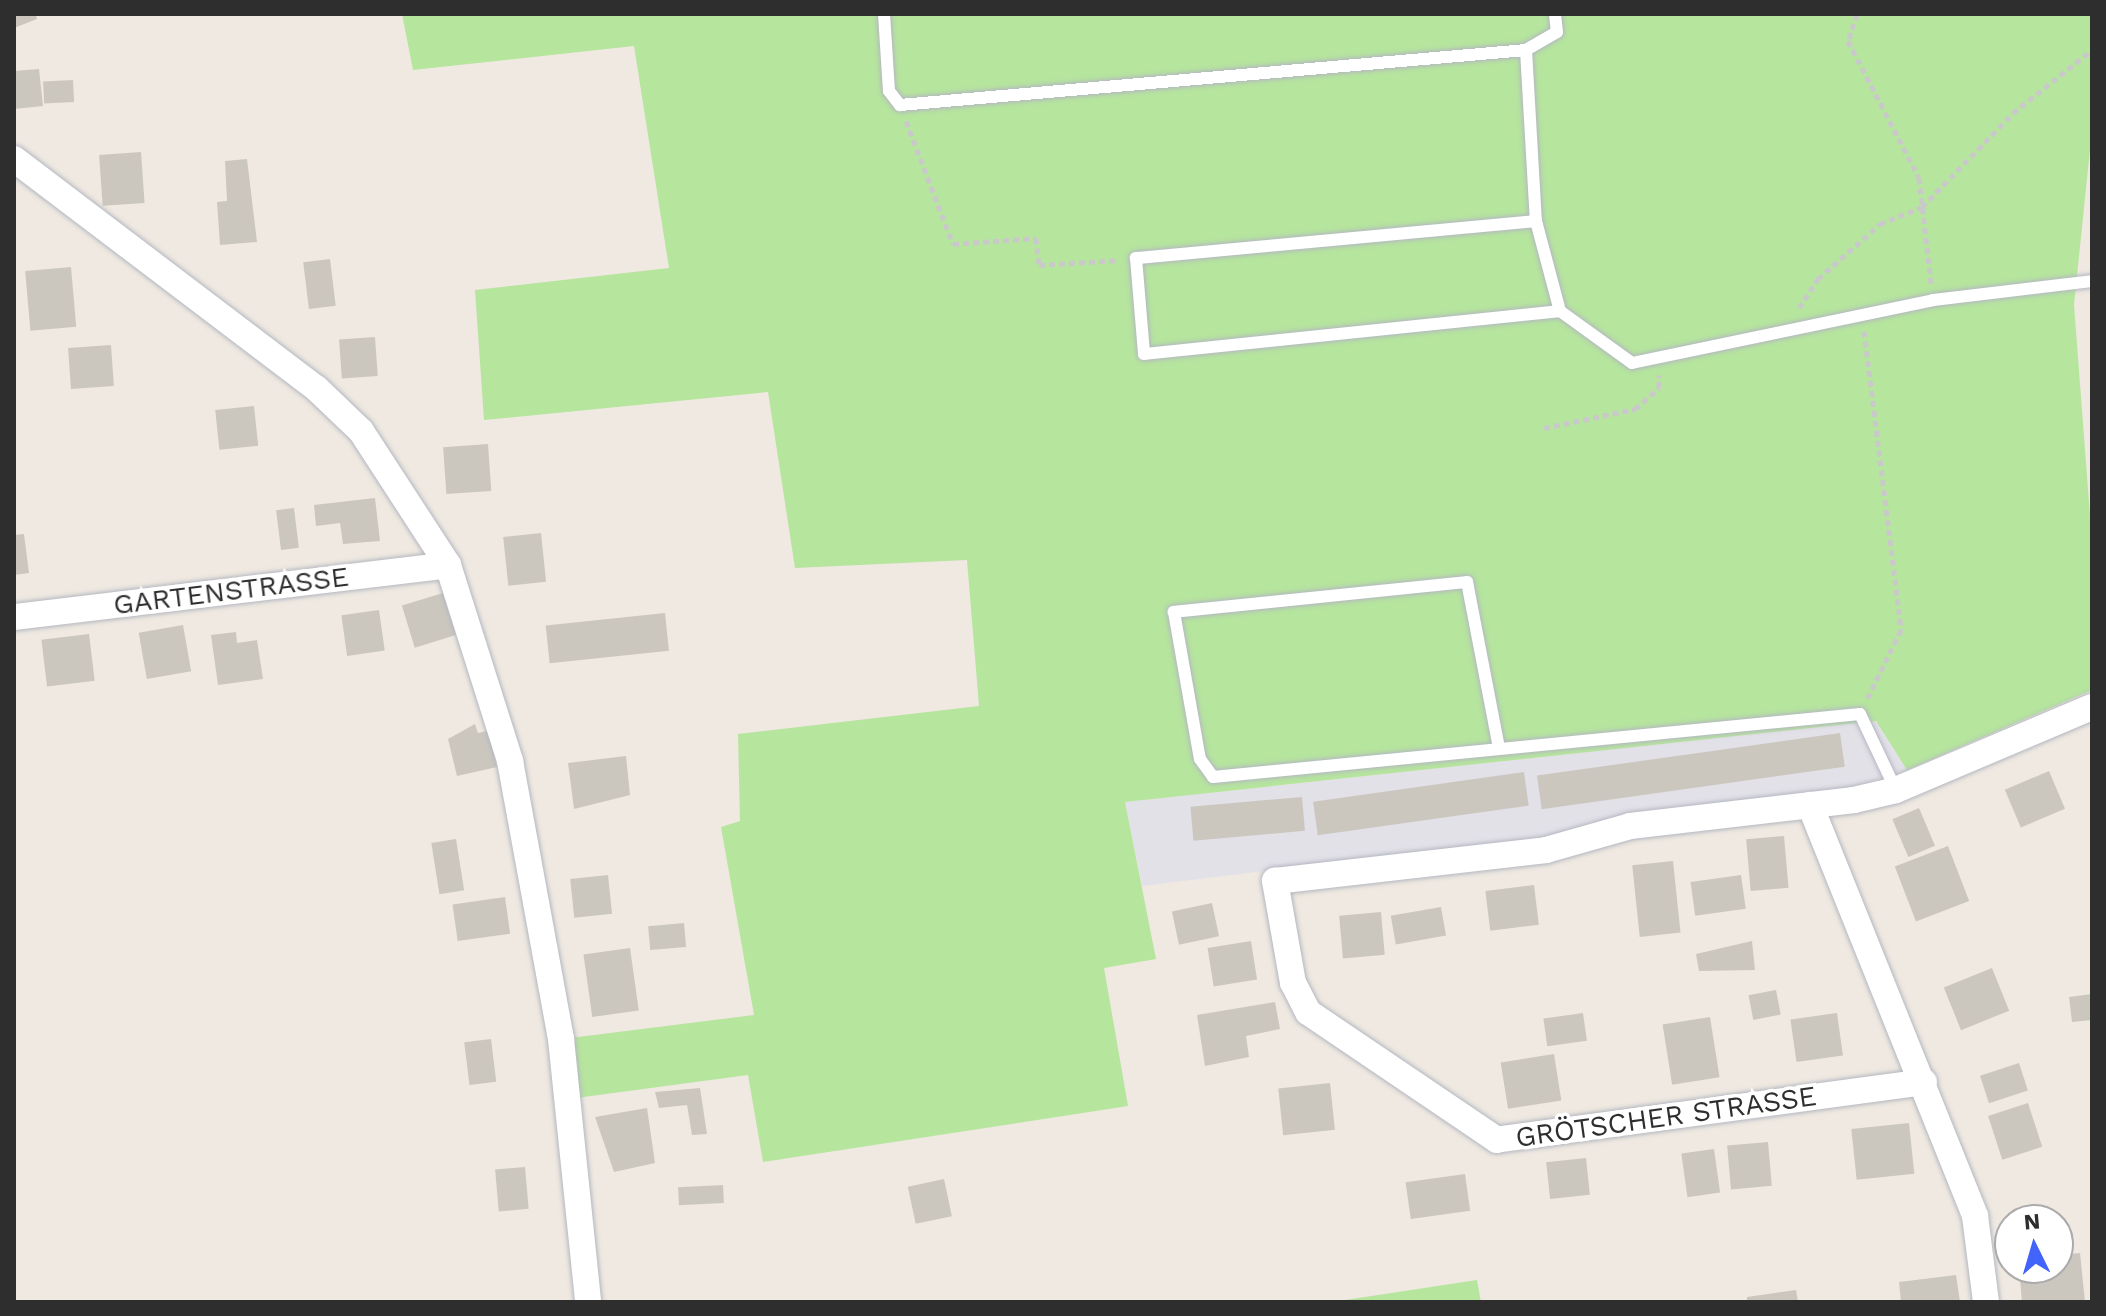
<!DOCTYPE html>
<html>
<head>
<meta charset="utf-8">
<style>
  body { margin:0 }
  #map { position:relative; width:2106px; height:1316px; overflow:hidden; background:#efe9e1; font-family:"Work Sans",sans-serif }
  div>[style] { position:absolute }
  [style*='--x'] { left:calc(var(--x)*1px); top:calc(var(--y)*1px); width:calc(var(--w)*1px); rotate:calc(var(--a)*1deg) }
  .industrial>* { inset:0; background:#e3e1e8 }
  .green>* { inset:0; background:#b6e59e }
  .building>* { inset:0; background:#cbc7bf; transform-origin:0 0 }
  .path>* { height:5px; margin-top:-2.5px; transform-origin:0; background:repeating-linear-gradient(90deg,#c9c9c9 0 6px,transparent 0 10px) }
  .roads { filter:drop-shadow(0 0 2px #b4b7c1) drop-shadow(0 0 2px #b4b7c1) }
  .service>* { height:12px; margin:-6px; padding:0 6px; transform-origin:6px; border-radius:6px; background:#fff }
  .minor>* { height:26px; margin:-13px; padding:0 13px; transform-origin:13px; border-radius:13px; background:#fff }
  span { translate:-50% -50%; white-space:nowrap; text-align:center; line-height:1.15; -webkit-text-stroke:7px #fff; paint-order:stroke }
  .street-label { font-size:28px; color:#2e2e2e }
  .frame { position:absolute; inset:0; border:16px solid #2e2e2e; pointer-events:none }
  .north { position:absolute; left:1994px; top:1204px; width:80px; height:80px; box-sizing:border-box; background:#fff; border:2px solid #ababab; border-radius:50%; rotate:355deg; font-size:22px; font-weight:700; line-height:32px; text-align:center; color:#2e2e2e }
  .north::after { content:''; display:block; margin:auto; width:28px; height:36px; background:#4264fb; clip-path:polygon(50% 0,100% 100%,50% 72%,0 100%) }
</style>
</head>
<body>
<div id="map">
  <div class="industrial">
    <i style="clip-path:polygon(1876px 721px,1907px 770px,1848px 788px,1548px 836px,1142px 886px,1125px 802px)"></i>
  </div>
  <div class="green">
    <i style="clip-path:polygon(402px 14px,2092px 14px,2092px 130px,2074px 305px,2092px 542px,2092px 690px,1907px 770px,1876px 721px,1125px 802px,1156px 959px,1104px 968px,1128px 1106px,763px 1162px,748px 1075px,576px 1098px,570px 1038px,754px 1015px,721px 827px,740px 821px,738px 734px,979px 706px,967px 560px,795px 568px,768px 392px,484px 420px,475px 290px,669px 268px,634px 46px,413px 70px)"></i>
    <i style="clip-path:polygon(1477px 1280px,1481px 1302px,1345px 1302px,1345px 1300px)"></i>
  </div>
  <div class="building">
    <i style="clip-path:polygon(14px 14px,36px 14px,37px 19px,14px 28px)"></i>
    <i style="clip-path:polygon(39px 69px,43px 106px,14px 109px,14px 71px)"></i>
    <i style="left:73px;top:80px;width:22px;height:30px;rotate:87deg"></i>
    <i style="left:141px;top:152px;width:51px;height:42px;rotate:86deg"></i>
    <i style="clip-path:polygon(247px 159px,257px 242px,220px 245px,217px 202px,227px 201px,225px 161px)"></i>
    <i style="left:330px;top:259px;width:47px;height:27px;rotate:83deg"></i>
    <i style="left:71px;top:267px;width:60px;height:46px;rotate:85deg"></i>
    <i style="left:375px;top:337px;width:39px;height:36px;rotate:86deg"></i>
    <i style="left:111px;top:345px;width:41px;height:43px;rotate:86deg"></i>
    <i style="left:254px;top:406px;width:40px;height:39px;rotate:84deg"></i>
    <i style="left:488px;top:444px;width:47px;height:45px;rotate:86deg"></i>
    <i style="clip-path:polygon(375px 498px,380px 541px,343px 544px,340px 523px,316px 526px,314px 505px)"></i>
    <i style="left:294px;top:508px;width:40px;height:18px;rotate:83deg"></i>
    <i style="left:541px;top:533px;width:49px;height:38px;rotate:84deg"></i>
    <i style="clip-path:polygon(24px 534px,29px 573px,14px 575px,14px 535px)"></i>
    <i style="left:443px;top:593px;width:44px;height:43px;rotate:73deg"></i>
    <i style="left:379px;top:610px;width:41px;height:38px;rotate:82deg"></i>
    <i style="left:665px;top:613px;width:38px;height:120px;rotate:84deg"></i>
    <i style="left:183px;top:625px;width:47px;height:45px;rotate:80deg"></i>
    <i style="clip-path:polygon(236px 632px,237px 643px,257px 640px,263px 679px,218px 685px,211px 635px)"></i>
    <i style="left:89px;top:634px;width:47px;height:48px;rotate:83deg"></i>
    <i style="clip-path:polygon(475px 724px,478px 733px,488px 731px,497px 767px,457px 776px,448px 739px)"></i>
    <i style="left:1840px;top:733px;width:34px;height:306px;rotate:82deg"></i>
    <i style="clip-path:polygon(626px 756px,630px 795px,574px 809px,568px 763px)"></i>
    <i style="left:2049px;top:771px;width:41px;height:48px;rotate:67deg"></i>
    <i style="left:1524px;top:772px;width:34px;height:213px;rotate:82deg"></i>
    <i style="left:1302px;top:797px;width:34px;height:112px;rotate:85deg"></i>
    <i style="left:1919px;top:808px;width:41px;height:29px;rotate:67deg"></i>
    <i style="left:1784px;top:836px;width:52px;height:38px;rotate:85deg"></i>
    <i style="left:456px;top:839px;width:52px;height:25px;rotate:81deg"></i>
    <i style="left:1948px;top:846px;width:59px;height:57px;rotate:69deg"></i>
    <i style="left:1673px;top:861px;width:72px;height:41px;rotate:84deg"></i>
    <i style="left:608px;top:875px;width:39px;height:38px;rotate:84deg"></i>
    <i style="left:1741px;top:875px;width:34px;height:51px;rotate:82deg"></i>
    <i style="left:1534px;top:885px;width:40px;height:49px;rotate:83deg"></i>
    <i style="left:505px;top:897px;width:37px;height:53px;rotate:82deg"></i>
    <i style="left:1212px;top:903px;width:34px;height:41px;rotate:78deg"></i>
    <i style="left:1441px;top:907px;width:29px;height:51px;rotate:80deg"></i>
    <i style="left:1381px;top:912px;width:43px;height:42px;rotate:85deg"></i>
    <i style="left:684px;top:923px;width:24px;height:36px;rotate:85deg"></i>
    <i style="left:1251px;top:941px;width:39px;height:44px;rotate:81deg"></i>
    <i style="clip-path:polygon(1752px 941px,1755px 970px,1699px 971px,1696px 954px)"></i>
    <i style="left:630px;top:948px;width:63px;height:47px;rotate:82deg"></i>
    <i style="left:1992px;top:968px;width:46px;height:52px;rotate:68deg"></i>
    <i style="left:1776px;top:990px;width:25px;height:28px;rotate:79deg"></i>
    <i style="clip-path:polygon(2092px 994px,2092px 1020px,2072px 1022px,2069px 997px)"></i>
    <i style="clip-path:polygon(1275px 1002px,1280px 1029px,1246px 1036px,1249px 1057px,1205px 1066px,1197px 1015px)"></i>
    <i style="left:1583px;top:1013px;width:28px;height:40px;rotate:82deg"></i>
    <i style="left:1837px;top:1013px;width:43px;height:47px;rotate:82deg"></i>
    <i style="left:1710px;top:1017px;width:61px;height:48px;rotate:81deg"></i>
    <i style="left:491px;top:1039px;width:43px;height:27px;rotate:83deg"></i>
    <i style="left:1554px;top:1054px;width:47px;height:54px;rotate:81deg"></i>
    <i style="left:2019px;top:1063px;width:29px;height:41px;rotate:72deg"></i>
    <i style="left:1330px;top:1083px;width:47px;height:52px;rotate:84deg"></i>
    <i style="clip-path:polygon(700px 1088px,707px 1134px,692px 1135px,687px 1105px,659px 1108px,655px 1092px)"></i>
    <i style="left:2028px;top:1103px;width:46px;height:42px;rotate:72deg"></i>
    <i style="clip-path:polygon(647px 1108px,655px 1163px,614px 1172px,595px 1117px)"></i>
    <i style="left:1909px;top:1123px;width:51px;height:58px;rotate:84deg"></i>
    <i style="left:1768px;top:1142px;width:44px;height:41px;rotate:85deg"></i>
    <i style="left:1714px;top:1149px;width:44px;height:33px;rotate:82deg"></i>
    <i style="left:1586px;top:1158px;width:37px;height:40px;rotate:84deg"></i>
    <i style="left:525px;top:1167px;width:42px;height:30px;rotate:85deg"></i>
    <i style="left:1465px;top:1174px;width:37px;height:60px;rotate:82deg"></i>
    <i style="left:944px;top:1179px;width:38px;height:37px;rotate:78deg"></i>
    <i style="left:723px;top:1185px;width:18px;height:45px;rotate:87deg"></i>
    <i style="clip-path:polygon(2080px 1253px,2085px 1302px,2022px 1302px,2020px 1279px,2038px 1277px,2037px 1268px,2058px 1268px,2058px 1255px)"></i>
    <i style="clip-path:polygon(1956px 1275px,1960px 1302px,1901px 1302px,1899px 1282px)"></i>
    <i style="clip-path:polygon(1796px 1290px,1798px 1302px,1747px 1302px,1747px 1297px)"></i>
  </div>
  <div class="path">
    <i style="--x:1857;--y:14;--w:28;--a:108"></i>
    <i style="--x:1848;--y:41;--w:154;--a:62.6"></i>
    <i style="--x:1919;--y:178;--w:106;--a:83.5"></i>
    <i style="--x:906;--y:121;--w:132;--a:69.1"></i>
    <i style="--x:953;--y:244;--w:83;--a:-4.1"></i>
    <i style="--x:1036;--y:238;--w:27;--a:84"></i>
    <i style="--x:1039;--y:265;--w:80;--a:-3.6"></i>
    <i style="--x:1799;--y:308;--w:35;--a:-57"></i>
    <i style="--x:1818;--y:279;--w:83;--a:-41.6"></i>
    <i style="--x:1880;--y:224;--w:45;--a:-22"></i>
    <i style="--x:1922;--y:207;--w:131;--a:-45.9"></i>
    <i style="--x:2013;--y:113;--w:101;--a:-38.6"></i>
    <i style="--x:1864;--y:331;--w:301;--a:82.9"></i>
    <i style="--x:1901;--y:630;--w:77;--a:116.2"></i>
    <i style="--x:1544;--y:428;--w:93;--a:-11.8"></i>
    <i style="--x:1635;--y:409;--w:32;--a:-41"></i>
    <i style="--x:1659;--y:388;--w:13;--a:-90"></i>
  </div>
  <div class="roads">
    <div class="service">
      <i style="--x:884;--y:14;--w:77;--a:86.3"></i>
      <i style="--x:889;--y:91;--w:18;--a:52"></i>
      <i style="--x:900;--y:105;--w:628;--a:-5.02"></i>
      <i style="--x:1555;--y:14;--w:18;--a:84"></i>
      <i style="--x:1557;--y:32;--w:36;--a:150"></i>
      <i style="--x:1526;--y:50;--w:171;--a:86.7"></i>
      <i style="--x:1536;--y:221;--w:93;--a:75.1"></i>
      <i style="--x:1560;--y:311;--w:89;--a:35.8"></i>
      <i style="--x:1632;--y:363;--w:308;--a:-11.8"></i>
      <i style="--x:1933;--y:300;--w:160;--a:-6.8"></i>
      <i style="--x:1536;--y:221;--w:402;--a:174.7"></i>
      <i style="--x:1136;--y:258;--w:96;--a:85.2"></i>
      <i style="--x:1144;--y:354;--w:418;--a:-5.9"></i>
      <i style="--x:1499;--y:748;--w:169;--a:-100.9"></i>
      <i style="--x:1467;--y:582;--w:295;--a:174.2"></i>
      <i style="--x:1174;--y:612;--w:149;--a:80"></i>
      <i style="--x:1200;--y:759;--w:22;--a:54"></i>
      <i style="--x:1213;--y:777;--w:650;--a:-5.56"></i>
      <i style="--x:1860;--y:714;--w:84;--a:64.7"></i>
    </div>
    <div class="minor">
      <i style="--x:14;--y:159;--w:379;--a:37.2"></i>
      <i style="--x:316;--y:388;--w:62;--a:43.7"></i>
      <i style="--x:361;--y:431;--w:160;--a:57"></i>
      <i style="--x:448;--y:565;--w:206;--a:72.4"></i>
      <i style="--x:510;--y:761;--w:283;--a:79.6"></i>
      <i style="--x:561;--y:1039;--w:264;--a:84.1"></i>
      <i style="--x:14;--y:617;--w:437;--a:-6.8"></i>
      <i style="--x:1810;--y:805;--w:443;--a:68.1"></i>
      <i style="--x:1975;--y:1216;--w:87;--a:82.7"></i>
      <i style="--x:1924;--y:1082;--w:431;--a:172.3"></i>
      <i style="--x:1497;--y:1140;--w:228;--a:-145.9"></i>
      <i style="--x:1308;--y:1012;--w:33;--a:-117"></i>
      <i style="--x:1293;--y:983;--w:104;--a:-100"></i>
      <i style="--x:1275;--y:881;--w:273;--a:-6.5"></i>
      <i style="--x:1546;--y:850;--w:87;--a:-15.9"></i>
      <i style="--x:1630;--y:826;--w:226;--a:-6.6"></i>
      <i style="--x:1854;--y:800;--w:43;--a:-13.4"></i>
      <i style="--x:1896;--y:790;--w:213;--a:-23"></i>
    </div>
  </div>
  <div class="street-label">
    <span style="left:231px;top:591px;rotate:-7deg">GARTENSTRASSE</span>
    <span style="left:1666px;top:1117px;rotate:-8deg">GRÖTSCHER STRASSE</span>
  </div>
  <div class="frame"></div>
  <div class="north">N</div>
</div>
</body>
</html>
